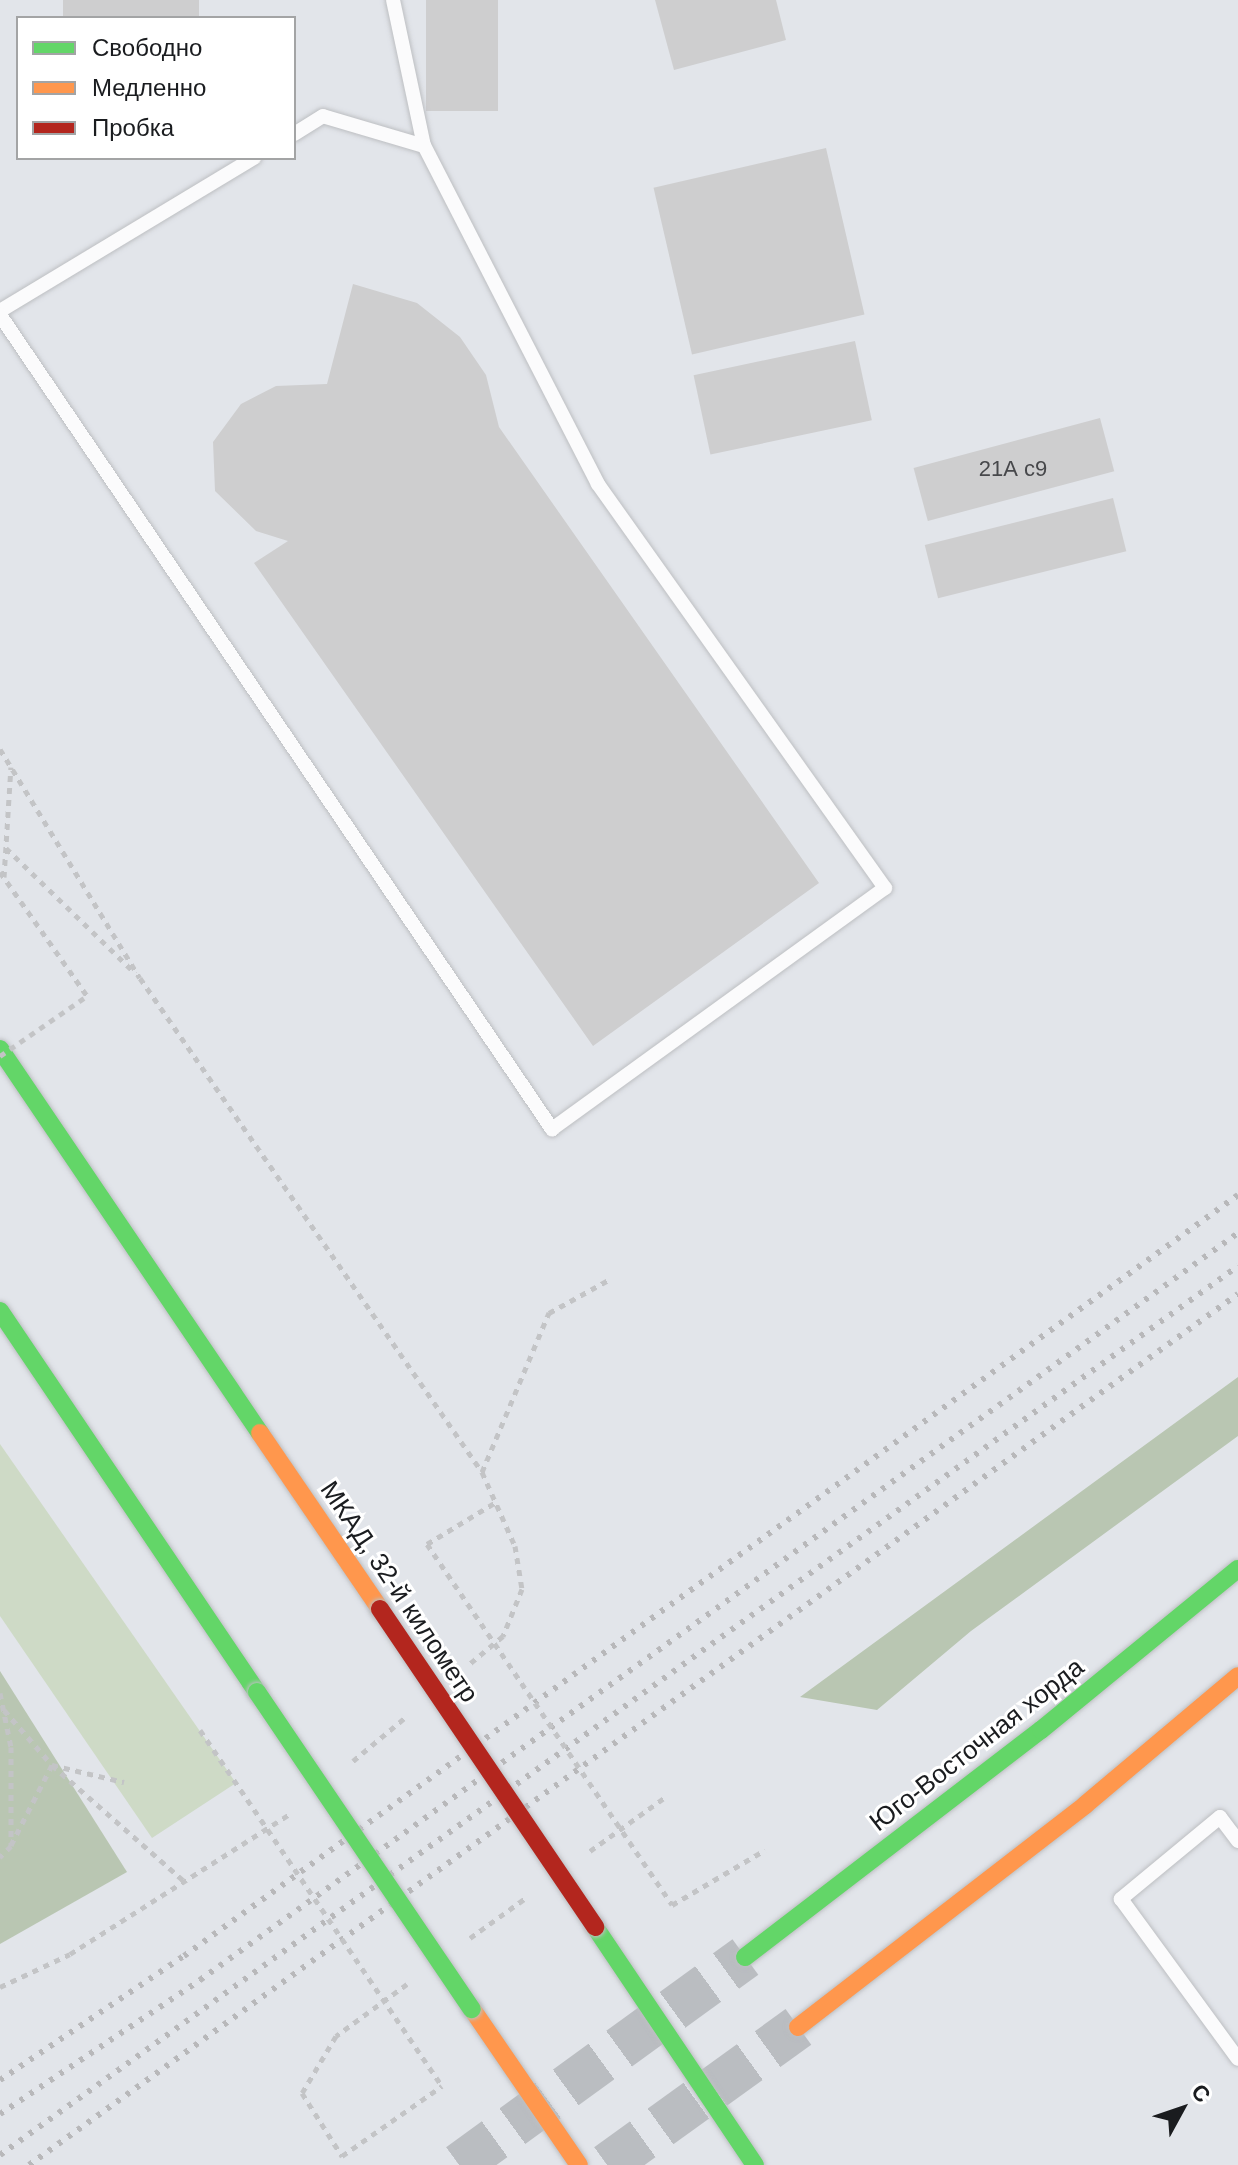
<!DOCTYPE html>
<html>
<head>
<meta charset="utf-8">
<style>
  body { margin:0 }
  #map { position:relative; width:1238px; height:2165px; overflow:hidden; background:#e2e5ea; font-family:Arial,sans-serif }
  div>[style] { position:absolute }
  [style*='--x'] { left:calc(var(--x)*1px); top:calc(var(--y)*1px); width:calc(var(--w)*1px); rotate:calc(var(--a)*1deg) }
  .green>* { inset:0; background:#cedac6 }
  .forest>* { inset:0; background:#b9c6b2 }
  .building>* { inset:0; background:#cececf; transform-origin:0 0 }
  .primary-tunnel>* { height:44px; margin-top:-22px; transform-origin:0; background:repeating-linear-gradient(90deg,#babdc1 0 44px,transparent 0 66px) }
  .path>* { height:5px; margin-top:-2.5px; transform-origin:0; background:repeating-linear-gradient(90deg,#c3c4c6 0 6px,transparent 0 12px) }
  .roads { filter:drop-shadow(0 0 2px #bdbfc2) drop-shadow(0 0 2px #bdbfc2) }
  .lane>* { height:14px; margin:-7px; padding:0 7px; transform-origin:7px; border-radius:7px; background:#fbfbfc }
  .fast>* { height:18px; margin:-9px; padding:0 9px; transform-origin:9px; border-radius:9px; background:#63d668 }
  .slow>* { height:18px; margin:-9px; padding:0 9px; transform-origin:9px; border-radius:9px; background:#ff974d }
  .rail>* { height:6px; margin-top:-3px; transform-origin:0; background:repeating-linear-gradient(90deg,#b8b8ba 0 4px,transparent 0 12px) }
  .path-bridge>* { height:5px; margin-top:-2.5px; transform-origin:0; background:repeating-linear-gradient(90deg,#c3c4c6 0 6px,transparent 0 12px) }
  .bridges { filter:drop-shadow(0 0 2px #bdbfc2) drop-shadow(0 0 2px #bdbfc2) }
  .fast-bridge>* { height:18px; margin:-9px; padding:0 9px; transform-origin:9px; border-radius:9px; background:#63d668 }
  .jam-bridge>* { height:18px; margin:-9px; padding:0 9px; transform-origin:9px; border-radius:9px; background:#b3261e }
  span { translate:-50% -50%; white-space:nowrap; text-align:center; line-height:1.15; -webkit-text-stroke:6px #fff; paint-order:stroke }
  .number-label { font-size:22px; color:#47484b }
  .number-label span { -webkit-text-stroke-width:0 }
  .street-label { font-size:26px; color:#1a1c1f }
  .legend { position:absolute; left:16px; top:16px; width:280px; height:144px; box-sizing:border-box; background:#fff; border:2px solid #a3a4a5; margin:0; padding:10px 14px; list-style:none; font-size:24px; color:#1a1c1f }
  .legend li { display:flex; align-items:center; gap:16px; height:40px }
  .legend b { width:40px; border:2px solid #a3a4a5 }
  .north { position:absolute; left:1142px; top:2069px; width:80px; height:80px; -webkit-text-stroke:6px #fff; paint-order:stroke; rotate:50deg; font-size:22px; font-weight:700; line-height:32px; text-align:center; color:#1a1c1f }
  .north::after { content:''; display:block; margin:auto; width:28px; height:36px; background:#1a1c1f; clip-path:polygon(50% 0,100% 100%,50% 72%,0 100%) }
</style>
</head>
<body>
<div id="map">
  <div class="green">
    <i style="clip-path:polygon(0 1444px,236px 1783px,152px 1838px,0 1616px)"></i>
  </div>
  <div class="forest">
    <i style="clip-path:polygon(1238px 1377px,1238px 1436px,971px 1631px,877px 1710px,800px 1697px)"></i>
    <i style="clip-path:polygon(0 1671px,127px 1872px,0 1944px)"></i>
  </div>
  <div class="building">
    <i style="left:63px;top:0;width:136px;height:18px"></i>
    <i style="left:426px;top:0;width:72px;height:111px"></i>
    <i style="clip-path:polygon(655px 0,776px 0,786px 40px,674px 70px)"></i>
    <i style="left:826px;top:148px;width:171px;height:177px;rotate:77deg"></i>
    <i style="clip-path:polygon(353px 284px,417px 303px,460px 337px,486px 375px,499px 427px,819px 883px,593px 1046px,254px 563px,288px 541px,256px 531px,215px 491px,213px 442px,241px 404px,276px 386px,327px 384px)"></i>
    <i style="left:855px;top:341px;width:81px;height:165px;rotate:78deg"></i>
    <i style="left:1100px;top:418px;width:55px;height:193px;rotate:75deg"></i>
    <i style="left:1113px;top:498px;width:55px;height:194px;rotate:76deg"></i>
  </div>
  <div class="primary-tunnel">
    <i style="--x:459;--y:2165;--w:354;--a:-36"></i>
    <i style="--x:607;--y:2165;--w:236;--a:-35.8"></i>
  </div>
  <div class="path">
    <i style="--x:0;--y:749;--w:268;--a:58.6"></i>
    <i style="--x:140;--y:978;--w:601;--a:55.3"></i>
    <i style="--x:482;--y:1472;--w:81;--a:66"></i>
    <i style="--x:515;--y:1546;--w:44;--a:80.8"></i>
    <i style="--x:522;--y:1589;--w:51;--a:112"></i>
    <i style="--x:503;--y:1636;--w:47;--a:140.2"></i>
    <i style="--x:6;--y:848;--w:180;--a:44.1"></i>
    <i style="--x:0;--y:872;--w:151;--a:54.9"></i>
    <i style="--x:4;--y:877;--w:110;--a:-86.4"></i>
    <i style="--x:482;--y:1472;--w:173;--a:-67.2"></i>
    <i style="--x:549;--y:1313;--w:70;--a:-29.1"></i>
    <i style="--x:427;--y:1544;--w:81;--a:-31.3"></i>
    <i style="--x:0;--y:1693;--w:55;--a:78.5"></i>
    <i style="--x:11;--y:1747;--w:99;--a:90"></i>
    <i style="--x:11;--y:1846;--w:16;--a:135"></i>
    <i style="--x:4;--y:1710;--w:73;--a:48.9"></i>
    <i style="--x:52;--y:1765;--w:177;--a:41.3"></i>
    <i style="--x:353;--y:1761;--w:70;--a:-39.8"></i>
    <i style="--x:11;--y:1845;--w:90;--a:-62.9"></i>
    <i style="--x:52;--y:1765;--w:74;--a:13.3"></i>
    <i style="--x:590;--y:1851;--w:91;--a:-35.6"></i>
    <i style="--x:672;--y:1905;--w:108;--a:-30.6"></i>
    <i style="--x:470;--y:1938;--w:70;--a:-35.7"></i>
    <i style="--x:407;--y:1984;--w:88;--a:143.8"></i>
    <i style="--x:336;--y:2036;--w:66;--a:120.8"></i>
    <i style="--x:302;--y:2093;--w:75;--a:57.6"></i>
    <i style="--x:342;--y:2156;--w:122;--a:-35"></i>
    <i style="--x:0;--y:1987;--w:77;--a:-25.2"></i>
    <i style="--x:70;--y:1954;--w:261;--a:-32.5"></i>
  </div>
  <div class="roads">
    <div class="lane">
      <i style="--x:393;--y:0;--w:149;--a:78"></i>
      <i style="--x:0;--y:311;--w:297;--a:-31.1"></i>
      <i style="--x:0;--y:315;--w:984;--a:55.86"></i>
      <i style="--x:552;--y:1129;--w:411;--a:-35.9"></i>
      <i style="--x:885;--y:888;--w:496;--a:-125.4"></i>
      <i style="--x:598;--y:484;--w:380;--a:-117.2"></i>
      <i style="--x:424;--y:146;--w:105;--a:-163.5"></i>
      <i style="--x:323;--y:116;--w:34;--a:148"></i>
      <i style="--x:1238;--y:1841;--w:30;--a:-127"></i>
      <i style="--x:1220;--y:1817;--w:129;--a:140.4"></i>
      <i style="--x:1121;--y:1899;--w:198;--a:53.8"></i>
    </div>
    <div class="fast">
      <i style="--x:0;--y:1049;--w:464;--a:55.9"></i>
      <i style="--x:0;--y:1311;--w:460;--a:56"></i>
      <i style="--x:595;--y:1927;--w:287;--a:56.1"></i>
      <i style="--x:745;--y:1957;--w:373;--a:-37.5"></i>
      <i style="--x:1041;--y:1730;--w:254;--a:-39.3"></i>
    </div>
    <div class="slow">
      <i style="--x:260;--y:1433;--w:213;--a:55.7"></i>
      <i style="--x:472;--y:2009;--w:189;--a:55.6"></i>
      <i style="--x:798;--y:2027;--w:363;--a:-37.7"></i>
      <i style="--x:1085;--y:1805;--w:200;--a:-40.1"></i>
    </div>
  </div>
  <div class="rail">
    <i style="--x:0;--y:2080;--w:222;--a:-34"></i>
    <i style="--x:184;--y:1956;--w:1300;--a:-35.83"></i>
    <i style="--x:0;--y:2114;--w:241;--a:-33.8"></i>
    <i style="--x:200;--y:1980;--w:1279;--a:-35.74"></i>
    <i style="--x:0;--y:2155;--w:1524;--a:-35.68"></i>
    <i style="--x:29;--y:2165;--w:1490;--a:-35.77"></i>
  </div>
  <div class="path-bridge">
    <i style="--x:0;--y:1056;--w:106;--a:-34.6"></i>
    <i style="--x:427;--y:1544;--w:436;--a:55.8"></i>
    <i style="--x:200;--y:1730;--w:430;--a:55.8"></i>
  </div>
  <div class="bridges">
    <div class="fast-bridge">
      <i style="--x:257;--y:1692;--w:383;--a:55.9"></i>
    </div>
    <div class="jam-bridge">
      <i style="--x:380;--y:1609;--w:384;--a:55.9"></i>
    </div>
  </div>
  <div class="number-label">
    <span style="left:1013px;top:469px">21А с9</span>
  </div>
  <div class="street-label">
    <span style="left:399px;top:1592px;rotate:56deg">МКАД, 32-й километр</span>
    <span style="left:977px;top:1745px;rotate:-38deg">Юго-Восточная хорда</span>
  </div>
  <ul class="legend">
  <li><b style="height:10px;background:#63d668"></b>Свободно</li>
  <li><b style="height:10px;background:#ff974d"></b>Медленно</li>
  <li><b style="height:10px;background:#b3261e"></b>Пробка</li>
  </ul>
  <div class="north">С</div>
</div>
</body>
</html>
